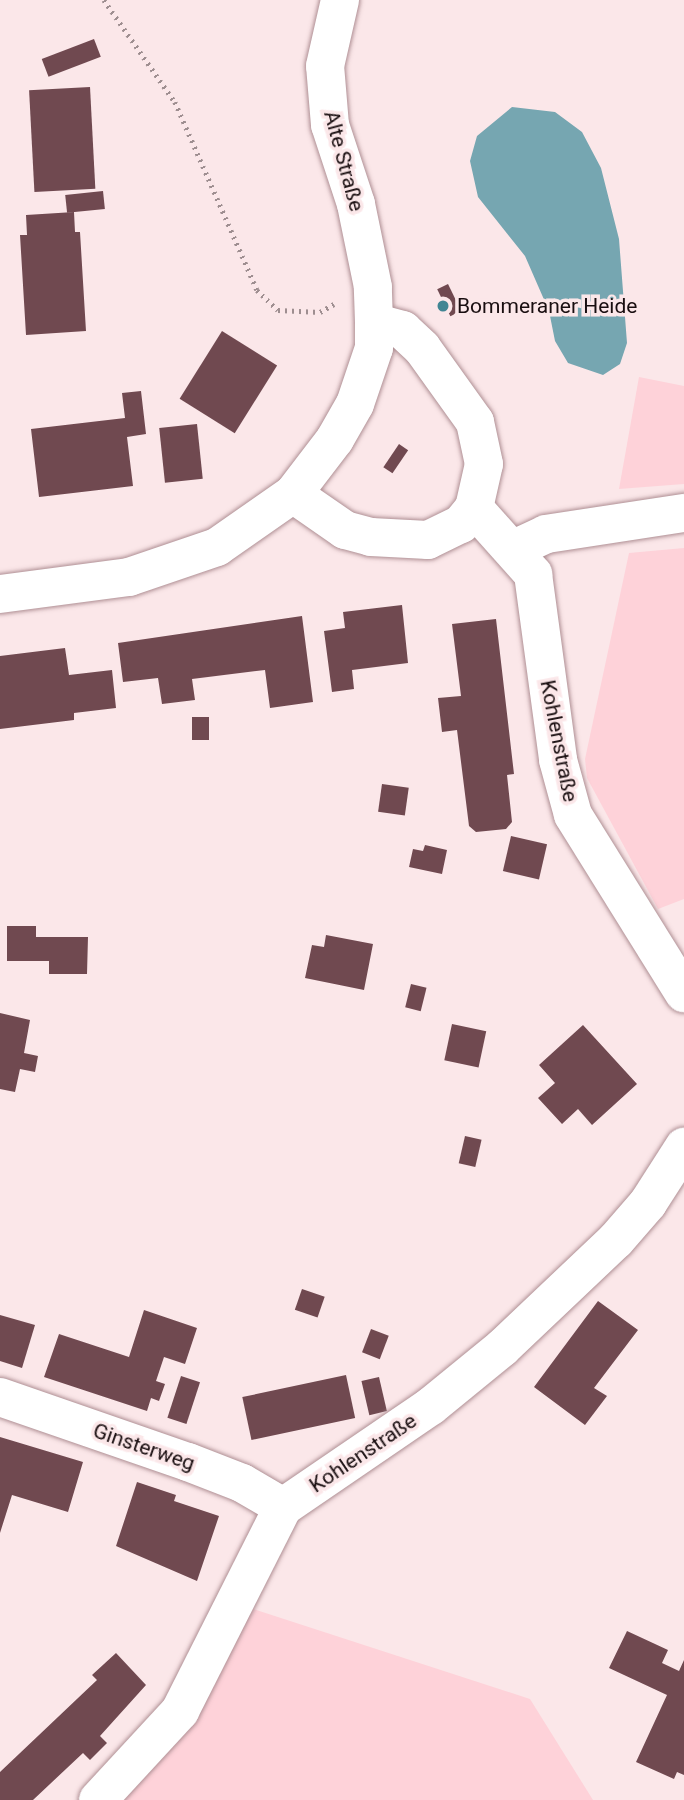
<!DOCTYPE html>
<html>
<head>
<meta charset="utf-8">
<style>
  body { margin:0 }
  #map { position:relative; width:684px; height:1800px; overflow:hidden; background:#fbe7e9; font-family:Roboto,sans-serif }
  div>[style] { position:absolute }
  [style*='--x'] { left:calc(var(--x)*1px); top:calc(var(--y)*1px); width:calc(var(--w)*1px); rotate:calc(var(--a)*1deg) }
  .green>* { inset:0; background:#fed2d9 }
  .water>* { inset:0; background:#76a6b1 }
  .building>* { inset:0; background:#704950; transform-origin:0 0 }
  .path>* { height:4.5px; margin-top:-2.25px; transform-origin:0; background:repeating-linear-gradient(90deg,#9e8e90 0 2px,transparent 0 7px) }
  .roads { filter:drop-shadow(0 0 2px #af8f94) drop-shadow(0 0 2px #af8f94) }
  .minor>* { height:38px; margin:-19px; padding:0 19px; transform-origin:19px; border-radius:19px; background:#fff }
  .dots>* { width:19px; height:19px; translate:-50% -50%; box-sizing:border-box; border:4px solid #fbe7e9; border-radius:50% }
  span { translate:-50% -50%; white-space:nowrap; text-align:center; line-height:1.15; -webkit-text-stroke:7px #fbe7e9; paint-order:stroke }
  .street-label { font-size:21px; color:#190e10 }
  .poi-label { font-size:21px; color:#190e10 }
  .left { translate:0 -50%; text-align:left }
</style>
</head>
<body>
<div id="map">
  <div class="green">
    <i style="clip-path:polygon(639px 377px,684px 386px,684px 484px,619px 489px)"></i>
    <i style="clip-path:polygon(684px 548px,684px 899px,658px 909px,587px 778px,585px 759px,629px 553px)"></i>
    <i style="clip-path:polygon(253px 1609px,530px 1699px,593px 1800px,120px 1800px,167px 1750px)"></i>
  </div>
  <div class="water">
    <i style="clip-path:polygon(512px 107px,555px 112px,582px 132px,601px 168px,619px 239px,627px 343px,620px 364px,603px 375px,568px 363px,555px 341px,549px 311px,525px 256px,478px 197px,470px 161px,477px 136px)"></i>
  </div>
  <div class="building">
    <i style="left:94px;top:39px;width:19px;height:56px;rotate:69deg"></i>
    <i style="left:90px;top:87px;width:102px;height:61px;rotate:87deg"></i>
    <i style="left:103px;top:191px;width:18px;height:38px;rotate:84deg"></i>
    <i style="clip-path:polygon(74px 212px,75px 232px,80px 232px,86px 331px,26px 335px,20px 235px,27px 235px,26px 215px)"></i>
    <i style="left:448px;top:284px;width:30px;height:12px;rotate:64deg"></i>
    <i style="left:222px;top:331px;width:65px;height:80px;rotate:32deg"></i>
    <i style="clip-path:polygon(141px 391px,146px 434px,127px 437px,133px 486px,39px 497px,31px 429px,125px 418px,122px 393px)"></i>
    <i style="left:197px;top:424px;width:55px;height:38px;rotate:84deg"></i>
    <i style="left:399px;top:444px;width:11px;height:28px;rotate:34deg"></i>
    <i style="clip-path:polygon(402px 605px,408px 663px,352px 670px,354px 689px,332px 692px,324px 631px,345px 628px,343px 612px)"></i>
    <i style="clip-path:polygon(302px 616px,313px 702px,270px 708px,265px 670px,192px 679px,195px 700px,162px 704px,158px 678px,123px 682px,118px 643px)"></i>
    <i style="clip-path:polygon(496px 619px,514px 774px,507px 775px,512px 822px,506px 829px,476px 832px,469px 826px,457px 730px,442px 732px,438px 698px,461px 696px,452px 624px)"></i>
    <i style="clip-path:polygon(65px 648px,69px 675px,112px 670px,116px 708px,74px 713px,74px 720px,0 729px,0 656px)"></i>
    <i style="left:209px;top:717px;width:23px;height:17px;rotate:90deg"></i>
    <i style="left:382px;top:784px;width:27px;height:28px;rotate:8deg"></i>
    <i style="left:511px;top:836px;width:37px;height:36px;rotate:13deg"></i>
    <i style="clip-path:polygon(425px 845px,447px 850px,442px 874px,409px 867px,413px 849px,423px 851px)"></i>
    <i style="clip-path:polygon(7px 926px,36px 926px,36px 937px,88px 937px,87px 974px,49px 974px,49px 961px,7px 961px)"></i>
    <i style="clip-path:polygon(326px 935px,373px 944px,364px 990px,305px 978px,312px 945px,324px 947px)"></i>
    <i style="left:411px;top:984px;width:16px;height:24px;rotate:14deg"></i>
    <i style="clip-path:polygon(0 1013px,30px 1020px,24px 1053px,38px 1056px,35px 1072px,20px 1069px,15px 1092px,0 1089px)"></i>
    <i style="left:452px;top:1024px;width:35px;height:37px;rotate:12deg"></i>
    <i style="clip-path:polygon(583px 1025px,637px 1084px,592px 1125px,578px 1109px,562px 1124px,538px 1098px,555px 1083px,539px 1065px)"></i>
    <i style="left:465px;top:1136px;width:17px;height:28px;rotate:13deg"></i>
    <i style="left:302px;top:1289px;width:24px;height:22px;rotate:19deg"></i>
    <i style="clip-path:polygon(598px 1301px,638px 1330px,594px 1388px,607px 1396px,585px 1425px,534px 1387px)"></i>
    <i style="clip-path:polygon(144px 1310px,197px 1328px,185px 1364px,164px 1357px,156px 1381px,165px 1384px,159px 1401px,151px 1398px,147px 1411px,44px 1377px,59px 1334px,129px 1357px)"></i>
    <i style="clip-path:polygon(0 1315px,35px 1325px,22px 1368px,0 1361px)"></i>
    <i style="left:371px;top:1329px;width:19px;height:25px;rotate:21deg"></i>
    <i style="left:346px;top:1375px;width:44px;height:106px;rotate:78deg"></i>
    <i style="left:181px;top:1376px;width:20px;height:44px;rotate:18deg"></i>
    <i style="left:379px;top:1377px;width:35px;height:18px;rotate:77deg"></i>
    <i style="clip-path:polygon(0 1437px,83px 1462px,68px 1512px,12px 1495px,0 1533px)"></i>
    <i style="clip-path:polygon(137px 1482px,176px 1495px,174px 1501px,219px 1516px,197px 1581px,116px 1546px)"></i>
    <i style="clip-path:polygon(627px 1631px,668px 1650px,662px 1663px,679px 1671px,684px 1660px,684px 1775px,677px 1772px,674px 1779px,636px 1762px,667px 1695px,609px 1668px)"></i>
    <i style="clip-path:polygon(116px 1653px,146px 1685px,100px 1736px,107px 1743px,90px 1760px,83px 1753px,33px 1800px,0 1800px,0 1772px,97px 1680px,92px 1675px)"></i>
  </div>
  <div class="path">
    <i style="--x:104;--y:0;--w:124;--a:55.2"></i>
    <i style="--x:175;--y:102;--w:205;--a:66.4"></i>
    <i style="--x:257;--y:290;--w:29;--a:44"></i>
    <i style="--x:278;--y:310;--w:42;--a:2.7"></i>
    <i style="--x:320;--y:312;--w:16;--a:-30"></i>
  </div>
  <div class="roads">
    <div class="minor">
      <i style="--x:293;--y:494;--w:63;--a:34.7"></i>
      <i style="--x:345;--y:530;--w:27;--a:15"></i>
      <i style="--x:371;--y:537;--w:57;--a:3"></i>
      <i style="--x:428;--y:540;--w:37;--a:-26"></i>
      <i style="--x:461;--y:524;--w:21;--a:-51"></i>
      <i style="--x:474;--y:508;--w:45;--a:-77.2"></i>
      <i style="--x:484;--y:464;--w:43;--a:-102.1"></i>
      <i style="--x:475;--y:422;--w:91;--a:-125.6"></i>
      <i style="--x:422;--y:348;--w:26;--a:-137"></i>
      <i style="--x:403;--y:330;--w:30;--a:-165"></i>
      <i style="--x:474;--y:508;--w:89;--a:48.2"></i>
      <i style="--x:533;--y:574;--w:188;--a:82.3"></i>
      <i style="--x:558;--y:760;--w:57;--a:74.7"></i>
      <i style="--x:573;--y:815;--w:210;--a:58.1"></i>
      <i style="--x:514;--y:549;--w:35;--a:-25"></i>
      <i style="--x:546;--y:534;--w:140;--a:-8.7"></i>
      <i style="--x:0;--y:594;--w:130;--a:-7.5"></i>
      <i style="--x:129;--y:577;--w:93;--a:-18.8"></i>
      <i style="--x:217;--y:547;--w:93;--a:-34.9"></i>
      <i style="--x:293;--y:494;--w:69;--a:-52.6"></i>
      <i style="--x:335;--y:439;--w:40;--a:-60.3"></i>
      <i style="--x:355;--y:404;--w:59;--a:-71.3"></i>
      <i style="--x:374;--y:348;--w:26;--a:-90"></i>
      <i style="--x:374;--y:322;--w:35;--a:-92"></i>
      <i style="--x:373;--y:287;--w:85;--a:-101.6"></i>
      <i style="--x:356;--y:204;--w:83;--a:-108.2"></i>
      <i style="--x:330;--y:125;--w:59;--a:-94.8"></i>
      <i style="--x:325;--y:66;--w:68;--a:-77.2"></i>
      <i style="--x:0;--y:1397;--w:199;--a:19.1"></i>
      <i style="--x:188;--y:1462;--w:58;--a:21.3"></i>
      <i style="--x:242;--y:1483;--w:48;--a:30.3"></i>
      <i style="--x:98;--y:1800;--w:121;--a:-47.3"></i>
      <i style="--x:180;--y:1711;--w:229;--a:-63.2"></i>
      <i style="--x:283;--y:1507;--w:179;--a:-34.3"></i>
      <i style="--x:431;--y:1406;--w:92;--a:-39.2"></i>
      <i style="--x:502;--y:1348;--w:157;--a:-43.5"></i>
      <i style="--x:616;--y:1240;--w:49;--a:-49.1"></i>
      <i style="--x:648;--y:1203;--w:67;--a:-57.3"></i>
    </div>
  </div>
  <div class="dots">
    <i style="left:443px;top:306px;background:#418593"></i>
  </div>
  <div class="street-label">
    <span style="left:344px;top:161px;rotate:75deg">Alte Straße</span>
    <span style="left:559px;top:741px;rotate:79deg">Kohlenstraße</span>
    <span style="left:144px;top:1447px;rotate:19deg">Ginsterweg</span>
    <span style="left:363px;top:1453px;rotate:-34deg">Kohlenstraße</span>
  </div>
  <div class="poi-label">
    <span class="left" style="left:457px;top:306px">Bommeraner Heide</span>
  </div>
</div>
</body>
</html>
